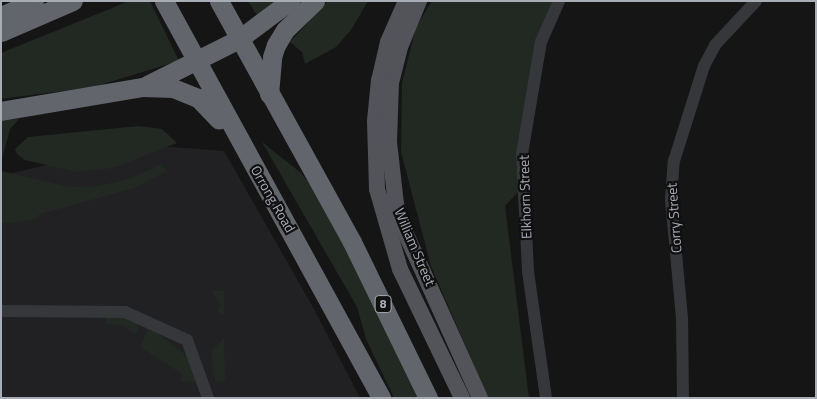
<!DOCTYPE html>
<html>
<head>
<meta charset="utf-8">
<style>
  body { margin:0 }
  #map { position:relative; width:817px; height:399px; overflow:hidden; background:#151516; font-family:"Titillium Web",sans-serif }
  div>[style] { position:absolute }
  [style*='--x'] { left:calc(var(--x)*1px); top:calc(var(--y)*1px); width:calc(var(--w)*1px); rotate:calc(var(--a)*1deg) }
  .built>* { inset:0; background:#212123 }
  .green>* { inset:0; background:#212922 }
  .minor>* { height:12px; margin:-6px; padding:0 6px; transform-origin:6px; border-radius:6px; background:#36373b }
  .major>* { height:16px; margin:-8px; padding:0 8px; transform-origin:8px; border-radius:8px; background:#52545a }
  .highway>* { height:19px; margin:-9.5px; padding:0 9.5px; transform-origin:9.5px; border-radius:9.5px; background:#62656b }
  span { translate:-50% -50%; white-space:nowrap; text-align:center; line-height:1.15; -webkit-text-stroke:4.5px #101011; paint-order:stroke }
  .shield-label span { padding:1px 4px; background:#101011; border:1px solid; border-radius:4px; -webkit-text-stroke-width:0 }
  .shield-label { font-size:12px; color:#a8acb5; font-weight:700 }
  .street-label { font-size:14px; color:#a8acb5 }
  .frame { position:absolute; inset:0; border:2px solid #a8acb5; pointer-events:none }
</style>
</head>
<body>
<div id="map">
  <div class="built">
    <i style="clip-path:polygon(133px 144px,224px 151px,314px 309px,360px 398px,1px 398px,1px 176px)"></i>
  </div>
  <div class="green">
    <i style="clip-path:polygon(129px 1px,150px 1px,179px 61px,93px 87px,1px 99px,1px 53px)"></i>
    <i style="clip-path:polygon(248px 1px,284px 1px,260px 20px)"></i>
    <i style="clip-path:polygon(328px 1px,368px 1px,351px 30px,336px 47px,305px 64px,302px 52px,290px 42px)"></i>
    <i style="clip-path:polygon(432px 1px,559px 1px,548px 20px,522px 188px,505px 206px,529px 398px,488px 398px,431px 266px,401px 152px,402px 83px,416px 27px)"></i>
    <i style="clip-path:polygon(19px 119px,10px 129px,1px 162px,1px 120px)"></i>
    <i style="clip-path:polygon(139px 126px,162px 129px,177px 143px,113px 168px,77px 172px,25px 160px,17px 154px,15px 149px,28px 137px)"></i>
    <i style="clip-path:polygon(262px 142px,301px 173px,320px 197px,422px 398px,394px 398px,366px 339px,357px 307px)"></i>
    <i style="clip-path:polygon(162px 164px,166px 171px,135px 188px,40px 214px,33px 220px,1px 224px,1px 171px,70px 187px,98px 186px,128px 179px)"></i>
    <i style="clip-path:polygon(212px 291px,224px 291px,224px 314px,218px 312px,220px 305px)"></i>
    <i style="clip-path:polygon(106px 315px,126px 318px,137px 323px,139px 329px,135px 334px,122px 325px,105px 324px)"></i>
    <i style="clip-path:polygon(149px 327px,183px 353px,191px 363px,195px 382px,180px 381px,182px 374px,140px 347px)"></i>
    <i style="clip-path:polygon(224px 338px,225px 380px,221px 382px,215px 381px,211px 352px)"></i>
  </div>
  <div class="minor">
    <i style="--x:1;--y:311;--w:124;--a:0.5"></i>
    <i style="--x:125;--y:312;--w:68;--a:24.3"></i>
    <i style="--x:187;--y:340;--w:62;--a:70.1"></i>
    <i style="--x:546;--y:398;--w:128;--a:-98.1"></i>
    <i style="--x:528;--y:271;--w:117;--a:-92.9"></i>
    <i style="--x:522;--y:154;--w:114;--a:-80.4"></i>
    <i style="--x:541;--y:42;--w:45;--a:-66.3"></i>
    <i style="--x:683;--y:398;--w:80;--a:-90.7"></i>
    <i style="--x:682;--y:318;--w:119;--a:-95.3"></i>
    <i style="--x:671;--y:200;--w:39;--a:-86"></i>
    <i style="--x:674;--y:161;--w:100;--a:-72.5"></i>
    <i style="--x:704;--y:66;--w:24;--a:-62"></i>
    <i style="--x:715;--y:45;--w:60;--a:-47"></i>
  </div>
  <div class="major">
    <i style="--x:406;--y:1;--w:45;--a:113.7"></i>
    <i style="--x:388;--y:42;--w:39;--a:103"></i>
    <i style="--x:379;--y:80;--w:41;--a:95.6"></i>
    <i style="--x:375;--y:121;--w:68;--a:88.3"></i>
    <i style="--x:377;--y:189;--w:83;--a:74"></i>
    <i style="--x:400;--y:269;--w:143;--a:64.3"></i>
    <i style="--x:419;--y:1;--w:50;--a:112.4"></i>
    <i style="--x:400;--y:47;--w:36;--a:104"></i>
    <i style="--x:391;--y:82;--w:60;--a:91.9"></i>
    <i style="--x:389;--y:142;--w:62;--a:83.6"></i>
    <i style="--x:396;--y:204;--w:29;--a:72"></i>
    <i style="--x:405;--y:232;--w:182;--a:65.7"></i>
  </div>
  <div class="highway">
    <i style="--x:164;--y:1;--w:452;--a:61.3"></i>
    <i style="--x:219;--y:1;--w:275;--a:61.1"></i>
    <i style="--x:352;--y:242;--w:174;--a:64"></i>
    <i style="--x:1;--y:16;--w:36;--a:-24"></i>
    <i style="--x:1;--y:32;--w:78;--a:-23.3"></i>
    <i style="--x:147;--y:85;--w:103;--a:-26.6"></i>
    <i style="--x:239;--y:39;--w:64;--a:-36.7"></i>
    <i style="--x:269;--y:94;--w:37;--a:-85"></i>
    <i style="--x:272;--y:57;--w:13;--a:-72"></i>
    <i style="--x:276;--y:45;--w:17;--a:-59"></i>
    <i style="--x:285;--y:30;--w:42;--a:-44"></i>
    <i style="--x:1;--y:111;--w:144;--a:-9.6"></i>
    <i style="--x:143;--y:87;--w:30;--a:2"></i>
    <i style="--x:173;--y:88;--w:27;--a:22"></i>
    <i style="--x:198;--y:98;--w:30;--a:46"></i>
  </div>
  <div class="shield-label">
    <span style="left:383px;top:304px">8</span>
  </div>
  <div class="street-label">
    <span style="left:525px;top:197px;rotate:-92deg">Elkhorn Street</span>
    <span style="left:273px;top:199px;rotate:60deg">Orrong Road</span>
    <span style="left:674px;top:218px;rotate:-94deg">Corry Street</span>
    <span style="left:415px;top:247px;rotate:67deg">William Street</span>
  </div>
  <div class="frame"></div>
</div>
</body>
</html>
